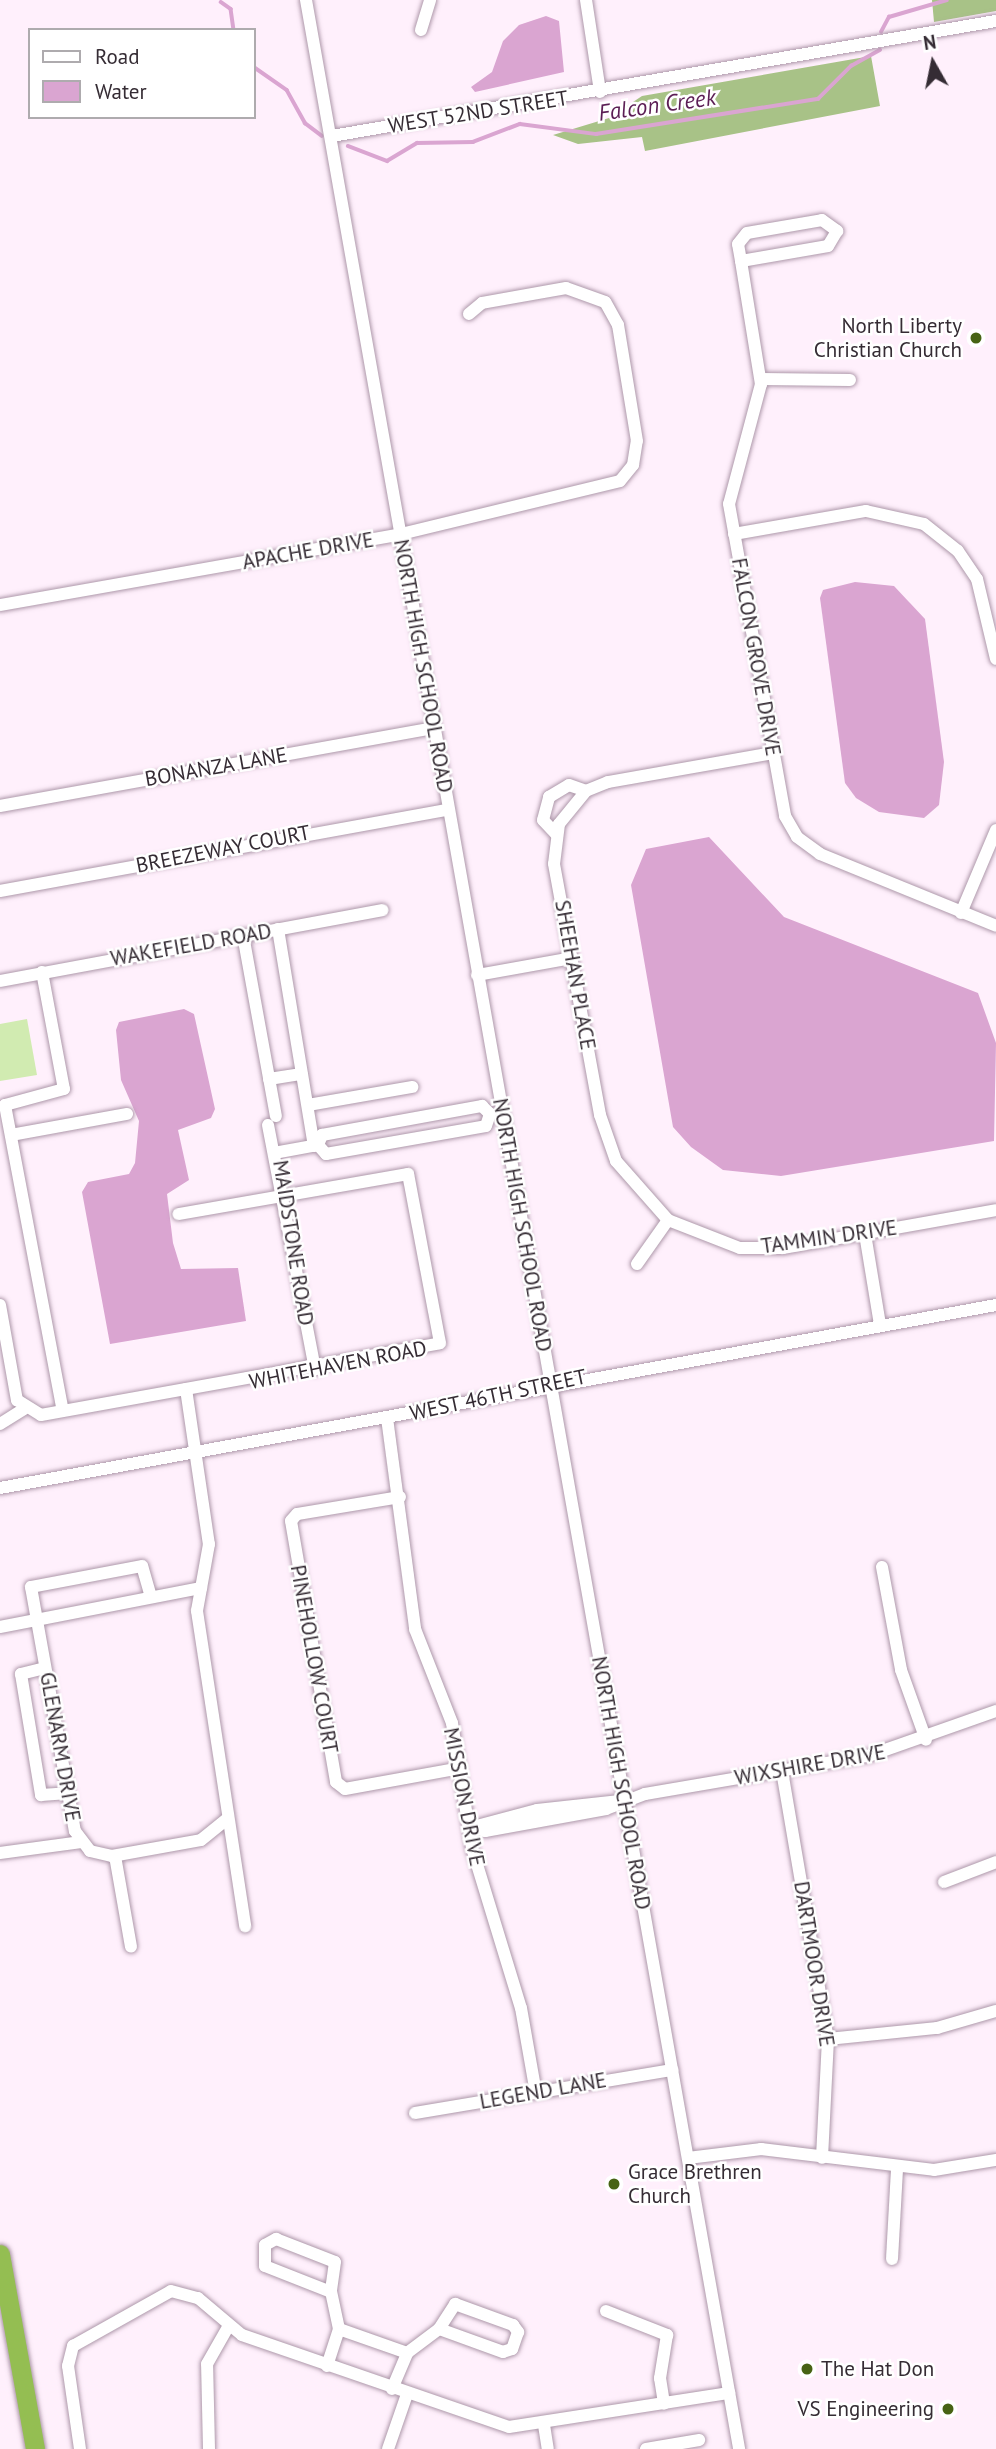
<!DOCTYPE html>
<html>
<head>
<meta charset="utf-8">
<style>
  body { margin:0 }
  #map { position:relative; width:996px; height:2449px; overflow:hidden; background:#fff0fc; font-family:"PT Sans",sans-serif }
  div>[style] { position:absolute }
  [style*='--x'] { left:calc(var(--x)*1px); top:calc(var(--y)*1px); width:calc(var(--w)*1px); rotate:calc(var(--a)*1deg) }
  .green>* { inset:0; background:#d1ebb1 }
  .forest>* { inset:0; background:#a8c287 }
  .water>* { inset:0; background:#daa5d1 }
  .stream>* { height:3.5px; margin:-1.75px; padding:0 1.75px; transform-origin:1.75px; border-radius:1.75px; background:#daa5d1 }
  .roads { filter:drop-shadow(0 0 2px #ae98aa) drop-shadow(0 0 2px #ae98aa) }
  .minor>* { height:12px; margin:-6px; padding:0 6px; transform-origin:6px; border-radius:6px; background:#fff }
  .highway>* { height:19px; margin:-9.5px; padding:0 9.5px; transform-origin:9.5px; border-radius:9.5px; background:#94be52 }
  .dots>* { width:19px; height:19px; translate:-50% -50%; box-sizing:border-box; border:4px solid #fff; border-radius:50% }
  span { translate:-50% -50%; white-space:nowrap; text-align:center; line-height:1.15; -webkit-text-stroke:5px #fff; paint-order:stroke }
  .street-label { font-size:21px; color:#352c34 }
  .poi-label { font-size:21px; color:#352c34 }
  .right { translate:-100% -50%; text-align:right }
  .left { translate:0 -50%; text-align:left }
  .water-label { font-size:23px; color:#5c1e55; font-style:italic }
  .legend { position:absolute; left:28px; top:28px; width:228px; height:91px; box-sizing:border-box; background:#fff; border:2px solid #aeabae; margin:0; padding:9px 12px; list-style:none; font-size:21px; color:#352c34 }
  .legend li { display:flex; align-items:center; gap:14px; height:35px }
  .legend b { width:35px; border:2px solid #aeabae }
  .north { position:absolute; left:898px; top:28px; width:70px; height:70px; -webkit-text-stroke:5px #fff; paint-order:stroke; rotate:351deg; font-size:19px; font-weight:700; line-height:28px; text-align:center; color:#352c34 }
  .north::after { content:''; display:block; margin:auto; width:24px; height:32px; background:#352c34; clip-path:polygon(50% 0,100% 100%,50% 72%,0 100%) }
</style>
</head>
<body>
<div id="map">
  <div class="green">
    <i style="clip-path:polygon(27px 1019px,37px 1075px,0 1081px,0 1024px)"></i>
  </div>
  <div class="forest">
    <i style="clip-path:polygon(932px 0,996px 0,996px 11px,934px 22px)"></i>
    <i style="clip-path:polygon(871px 56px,880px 106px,645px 151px,642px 137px,578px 144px,553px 135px,609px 118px,642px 96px)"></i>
  </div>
  <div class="water">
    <i style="clip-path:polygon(546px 16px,559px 21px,564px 72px,475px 92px,471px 87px,492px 72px,503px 41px,519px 25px)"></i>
    <i style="clip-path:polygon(855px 582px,894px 586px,925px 619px,944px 762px,939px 805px,924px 818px,879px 812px,856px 798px,845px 783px,820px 598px,823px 590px)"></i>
    <i style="clip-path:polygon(709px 837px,784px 917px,978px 993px,996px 1043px,994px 1141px,781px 1176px,723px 1170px,691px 1147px,673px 1127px,631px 885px,646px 849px)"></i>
    <i style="clip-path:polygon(184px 1009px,194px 1014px,215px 1109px,211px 1118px,178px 1130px,189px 1180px,167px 1194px,173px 1243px,181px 1269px,238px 1268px,246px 1321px,110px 1344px,82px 1192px,88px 1182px,129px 1174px,135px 1163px,139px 1121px,121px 1080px,116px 1030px,119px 1022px)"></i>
  </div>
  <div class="stream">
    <i style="--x:221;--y:2;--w:12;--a:35"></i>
    <i style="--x:231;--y:9;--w:21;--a:82"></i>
    <i style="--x:881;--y:32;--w:17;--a:-62"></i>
    <i style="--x:889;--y:17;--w:60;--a:-16.3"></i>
    <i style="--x:254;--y:67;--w:40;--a:34.9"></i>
    <i style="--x:287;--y:90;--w:38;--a:61"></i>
    <i style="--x:305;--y:123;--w:21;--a:37"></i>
    <i style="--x:348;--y:146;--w:42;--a:21"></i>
    <i style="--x:387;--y:161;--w:35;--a:-31"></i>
    <i style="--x:417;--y:143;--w:56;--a:-1"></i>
    <i style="--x:473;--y:142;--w:50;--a:-21"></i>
    <i style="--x:520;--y:124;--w:77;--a:7.5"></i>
    <i style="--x:596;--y:134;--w:225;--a:-9"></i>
    <i style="--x:818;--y:99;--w:47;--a:-45"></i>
    <i style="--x:851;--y:66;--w:33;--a:-29"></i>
  </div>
  <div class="roads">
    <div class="minor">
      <i style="--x:306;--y:0;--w:2487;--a:79.97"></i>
      <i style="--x:586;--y:0;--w:93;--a:81.3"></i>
      <i style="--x:421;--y:30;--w:31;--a:-73"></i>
      <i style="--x:332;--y:136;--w:674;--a:-9.83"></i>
      <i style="--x:822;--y:220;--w:19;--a:36"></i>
      <i style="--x:837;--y:231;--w:17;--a:121"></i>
      <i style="--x:828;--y:246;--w:88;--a:170.2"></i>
      <i style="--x:741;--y:261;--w:17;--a:-100"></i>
      <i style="--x:738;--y:244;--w:14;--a:-51"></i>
      <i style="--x:747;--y:233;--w:76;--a:-9.8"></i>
      <i style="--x:741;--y:261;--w:125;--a:80.8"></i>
      <i style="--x:761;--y:384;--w:124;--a:104.9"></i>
      <i style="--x:729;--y:504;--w:317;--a:79.8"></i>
      <i style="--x:785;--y:816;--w:24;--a:60"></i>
      <i style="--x:797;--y:837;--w:29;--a:36"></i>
      <i style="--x:820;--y:854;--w:190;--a:22.2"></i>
      <i style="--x:761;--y:379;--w:89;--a:0.6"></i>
      <i style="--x:734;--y:534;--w:134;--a:-9.9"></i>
      <i style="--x:866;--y:511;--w:59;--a:12.6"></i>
      <i style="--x:924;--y:524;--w:43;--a:38.5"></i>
      <i style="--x:958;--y:551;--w:34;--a:56"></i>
      <i style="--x:977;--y:579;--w:82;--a:76.6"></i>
      <i style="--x:0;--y:605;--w:407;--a:-10"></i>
      <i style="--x:401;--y:534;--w:225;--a:-13.6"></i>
      <i style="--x:620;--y:481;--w:21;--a:-51"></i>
      <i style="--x:633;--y:465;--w:24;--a:-81"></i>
      <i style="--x:637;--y:441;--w:118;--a:-99.3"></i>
      <i style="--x:618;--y:325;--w:26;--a:-119"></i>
      <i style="--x:605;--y:302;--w:41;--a:-160.3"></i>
      <i style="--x:566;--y:288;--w:85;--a:169.9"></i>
      <i style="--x:482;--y:303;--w:17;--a:140"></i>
      <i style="--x:773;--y:753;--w:168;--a:170"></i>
      <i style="--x:608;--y:782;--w:24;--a:158"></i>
      <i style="--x:586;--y:791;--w:43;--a:129.3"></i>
      <i style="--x:559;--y:824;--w:40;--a:97.1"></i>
      <i style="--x:554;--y:864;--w:255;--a:79.6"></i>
      <i style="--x:600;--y:1115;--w:49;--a:70.8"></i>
      <i style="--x:616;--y:1161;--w:79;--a:48.6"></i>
      <i style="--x:668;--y:1220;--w:77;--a:21.3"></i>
      <i style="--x:740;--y:1248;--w:43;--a:0"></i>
      <i style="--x:783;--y:1248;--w:216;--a:-10.1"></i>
      <i style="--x:0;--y:806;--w:440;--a:-10.2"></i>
      <i style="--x:556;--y:834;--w:19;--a:-133"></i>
      <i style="--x:543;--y:820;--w:24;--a:-75"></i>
      <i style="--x:549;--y:797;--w:23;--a:-31"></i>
      <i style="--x:569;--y:785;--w:18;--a:19"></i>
      <i style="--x:0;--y:891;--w:454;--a:-10.3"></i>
      <i style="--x:961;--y:913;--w:90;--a:-67.1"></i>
      <i style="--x:278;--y:929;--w:220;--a:80.6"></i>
      <i style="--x:243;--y:935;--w:184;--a:79.7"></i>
      <i style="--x:42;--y:972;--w:119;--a:79.4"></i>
      <i style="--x:64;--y:1089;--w:61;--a:164.8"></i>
      <i style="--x:5;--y:1105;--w:311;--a:79.3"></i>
      <i style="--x:477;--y:975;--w:97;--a:-10.1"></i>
      <i style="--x:0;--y:981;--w:389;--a:-10.5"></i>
      <i style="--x:269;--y:1079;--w:33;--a:-9"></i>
      <i style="--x:308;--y:1105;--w:106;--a:-9.8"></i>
      <i style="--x:268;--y:1125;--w:249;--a:79.1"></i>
      <i style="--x:11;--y:1135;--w:118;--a:-10.3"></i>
      <i style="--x:318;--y:1145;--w:12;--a:48"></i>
      <i style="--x:326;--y:1154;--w:162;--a:-9.9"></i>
      <i style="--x:486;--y:1126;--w:13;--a:-72"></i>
      <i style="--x:318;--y:1145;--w:11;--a:-68"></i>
      <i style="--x:322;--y:1135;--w:163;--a:-10.3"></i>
      <i style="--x:482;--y:1106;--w:11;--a:45"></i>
      <i style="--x:274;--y:1153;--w:45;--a:-10.3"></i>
      <i style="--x:865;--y:1234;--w:92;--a:80.6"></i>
      <i style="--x:637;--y:1264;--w:54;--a:-54.8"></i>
      <i style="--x:0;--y:1305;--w:97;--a:79.9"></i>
      <i style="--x:17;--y:1400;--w:28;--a:32"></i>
      <i style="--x:41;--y:1415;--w:405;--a:-10.2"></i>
      <i style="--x:440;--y:1343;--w:172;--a:-100.7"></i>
      <i style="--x:408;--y:1174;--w:233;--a:170.1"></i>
      <i style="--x:186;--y:1389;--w:157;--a:81.6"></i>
      <i style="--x:209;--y:1544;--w:68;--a:100.2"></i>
      <i style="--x:197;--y:1611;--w:319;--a:81.3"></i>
      <i style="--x:387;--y:1418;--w:213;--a:82.4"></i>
      <i style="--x:415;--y:1629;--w:101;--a:68.5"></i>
      <i style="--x:452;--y:1723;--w:127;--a:80.9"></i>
      <i style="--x:472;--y:1848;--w:167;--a:73"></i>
      <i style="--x:521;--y:2008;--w:86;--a:80"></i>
      <i style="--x:0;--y:1424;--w:28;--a:-32"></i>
      <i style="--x:0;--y:1488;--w:1013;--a:-10.41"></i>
      <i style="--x:400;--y:1497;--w:104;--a:170.6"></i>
      <i style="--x:297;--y:1514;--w:9;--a:131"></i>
      <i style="--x:291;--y:1521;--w:265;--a:80.2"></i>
      <i style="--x:336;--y:1782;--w:11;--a:38"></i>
      <i style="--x:345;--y:1789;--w:117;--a:-10.3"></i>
      <i style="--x:882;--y:1567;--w:105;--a:79.5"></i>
      <i style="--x:901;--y:1670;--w:74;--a:70.3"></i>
      <i style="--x:151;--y:1597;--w:32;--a:-106"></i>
      <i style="--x:142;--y:1566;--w:113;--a:169.3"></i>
      <i style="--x:31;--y:1587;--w:248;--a:79.8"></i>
      <i style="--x:75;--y:1831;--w:25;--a:53"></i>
      <i style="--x:90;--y:1851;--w:23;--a:13"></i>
      <i style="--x:112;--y:1856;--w:90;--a:-10.2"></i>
      <i style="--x:201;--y:1840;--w:33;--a:-39"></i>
      <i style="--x:0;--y:1627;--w:205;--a:-11"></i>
      <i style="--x:45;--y:1668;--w:25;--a:166"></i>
      <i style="--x:21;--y:1674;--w:123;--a:80.6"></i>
      <i style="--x:41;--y:1795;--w:27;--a:-4"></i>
      <i style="--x:782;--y:1771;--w:272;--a:80.3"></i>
      <i style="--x:828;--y:2039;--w:119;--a:92.9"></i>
      <i style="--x:473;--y:1827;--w:13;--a:18"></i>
      <i style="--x:485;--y:1831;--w:123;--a:-10.3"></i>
      <i style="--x:606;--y:1809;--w:42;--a:-21"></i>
      <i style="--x:645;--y:1794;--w:226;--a:-9.7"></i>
      <i style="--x:868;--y:1756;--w:136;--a:-19.4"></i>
      <i style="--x:473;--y:1827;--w:66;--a:-14.9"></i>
      <i style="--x:537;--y:1810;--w:81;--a:-6.3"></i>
      <i style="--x:0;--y:1853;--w:82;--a:-7.7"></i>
      <i style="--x:115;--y:1856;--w:92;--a:80"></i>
      <i style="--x:944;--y:1882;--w:56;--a:-21"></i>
      <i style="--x:828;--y:2039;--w:110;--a:-5.8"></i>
      <i style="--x:937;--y:2028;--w:61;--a:-16.1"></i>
      <i style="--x:415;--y:2113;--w:261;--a:-9.5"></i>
      <i style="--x:688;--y:2158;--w:74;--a:-7"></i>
      <i style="--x:761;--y:2149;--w:174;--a:6.9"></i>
      <i style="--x:934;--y:2170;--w:63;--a:-9.2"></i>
      <i style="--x:276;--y:2239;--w:63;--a:21.3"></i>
      <i style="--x:335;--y:2262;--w:30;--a:98"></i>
      <i style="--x:331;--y:2292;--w:71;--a:-158.5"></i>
      <i style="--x:265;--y:2266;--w:21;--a:-90"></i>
      <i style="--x:265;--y:2245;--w:13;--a:-29"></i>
      <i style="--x:892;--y:2259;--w:89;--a:-86.8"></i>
      <i style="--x:455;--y:2304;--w:62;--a:19.9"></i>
      <i style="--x:513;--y:2325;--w:9;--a:54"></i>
      <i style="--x:518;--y:2332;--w:18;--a:109"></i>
      <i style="--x:512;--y:2349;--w:9;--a:162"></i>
      <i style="--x:503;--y:2352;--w:68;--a:-160.2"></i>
      <i style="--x:439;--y:2329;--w:30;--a:-57"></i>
      <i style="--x:606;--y:2311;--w:66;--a:21.5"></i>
      <i style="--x:667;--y:2335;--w:44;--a:99.2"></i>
      <i style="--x:660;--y:2378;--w:26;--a:81"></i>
      <i style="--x:339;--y:2329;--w:72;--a:19.4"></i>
      <i style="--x:407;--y:2353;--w:40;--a:-37"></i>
      <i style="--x:327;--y:2366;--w:39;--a:-72"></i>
      <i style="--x:339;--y:2329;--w:38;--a:-102"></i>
      <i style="--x:392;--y:2389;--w:39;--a:-67"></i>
      <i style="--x:544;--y:2425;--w:24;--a:81"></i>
      <i style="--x:80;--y:2449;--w:84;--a:-98.2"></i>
      <i style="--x:68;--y:2366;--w:21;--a:-76"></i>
      <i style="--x:73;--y:2346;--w:112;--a:-29.3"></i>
      <i style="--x:171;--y:2291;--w:28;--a:15"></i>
      <i style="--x:198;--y:2298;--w:57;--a:40.1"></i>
      <i style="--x:242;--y:2335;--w:282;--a:19"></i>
      <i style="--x:509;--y:2427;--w:223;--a:-8.8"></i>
      <i style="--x:209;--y:2449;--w:85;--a:-91.3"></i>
      <i style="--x:207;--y:2364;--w:43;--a:-60.4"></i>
      <i style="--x:388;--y:2449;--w:58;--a:-70.9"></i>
      <i style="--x:646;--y:2449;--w:54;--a:-9.6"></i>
    </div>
    <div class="highway">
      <i style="--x:0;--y:2254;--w:198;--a:79.8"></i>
    </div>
  </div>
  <div class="dots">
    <i style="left:976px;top:338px;background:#476314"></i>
    <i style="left:614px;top:2184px;background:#476314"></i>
    <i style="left:807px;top:2369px;background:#476314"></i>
    <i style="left:948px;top:2409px;background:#476314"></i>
  </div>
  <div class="street-label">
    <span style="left:478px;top:112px;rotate:-9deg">WEST 52ND STREET</span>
    <span style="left:308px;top:551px;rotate:-10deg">APACHE DRIVE</span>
    <span style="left:756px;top:657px;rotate:80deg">FALCON GROVE DRIVE</span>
    <span style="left:423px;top:666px;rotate:80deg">NORTH HIGH SCHOOL ROAD</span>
    <span style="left:216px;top:767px;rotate:-10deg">BONANZA LANE</span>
    <span style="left:223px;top:849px;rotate:-11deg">BREEZEWAY COURT</span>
    <span style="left:191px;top:945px;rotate:-10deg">WAKEFIELD ROAD</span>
    <span style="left:575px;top:975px;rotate:80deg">SHEEHAN PLACE</span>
    <span style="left:522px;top:1225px;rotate:80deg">NORTH HIGH SCHOOL ROAD</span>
    <span style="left:829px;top:1237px;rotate:-8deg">TAMMIN DRIVE</span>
    <span style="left:293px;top:1243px;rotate:81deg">MAIDSTONE ROAD</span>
    <span style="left:338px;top:1365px;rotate:-11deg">WHITEHAVEN ROAD</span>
    <span style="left:498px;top:1395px;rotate:-12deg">WEST 46TH STREET</span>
    <span style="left:314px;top:1659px;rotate:80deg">PINEHOLLOW COURT</span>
    <span style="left:60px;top:1747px;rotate:80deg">GLENARM DRIVE</span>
    <span style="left:810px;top:1765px;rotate:-10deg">WIXSHIRE DRIVE</span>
    <span style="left:621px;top:1783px;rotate:80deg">NORTH HIGH SCHOOL ROAD</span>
    <span style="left:464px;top:1797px;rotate:79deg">MISSION DRIVE</span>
    <span style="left:814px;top:1964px;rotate:81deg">DARTMOOR DRIVE</span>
    <span style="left:543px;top:2091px;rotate:-10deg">LEGEND LANE</span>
  </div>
  <div class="poi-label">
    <span class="right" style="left:962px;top:338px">North Liberty<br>Christian Church</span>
    <span class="left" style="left:628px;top:2184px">Grace Brethren<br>Church</span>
    <span class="left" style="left:821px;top:2369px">The Hat Don</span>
    <span class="right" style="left:934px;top:2409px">VS Engineering</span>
  </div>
  <div class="water-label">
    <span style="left:657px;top:105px;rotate:-8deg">Falcon Creek</span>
  </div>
  <ul class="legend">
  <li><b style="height:9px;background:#fff"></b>Road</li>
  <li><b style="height:19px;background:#daa5d1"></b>Water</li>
  </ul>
  <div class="north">N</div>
</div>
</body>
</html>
